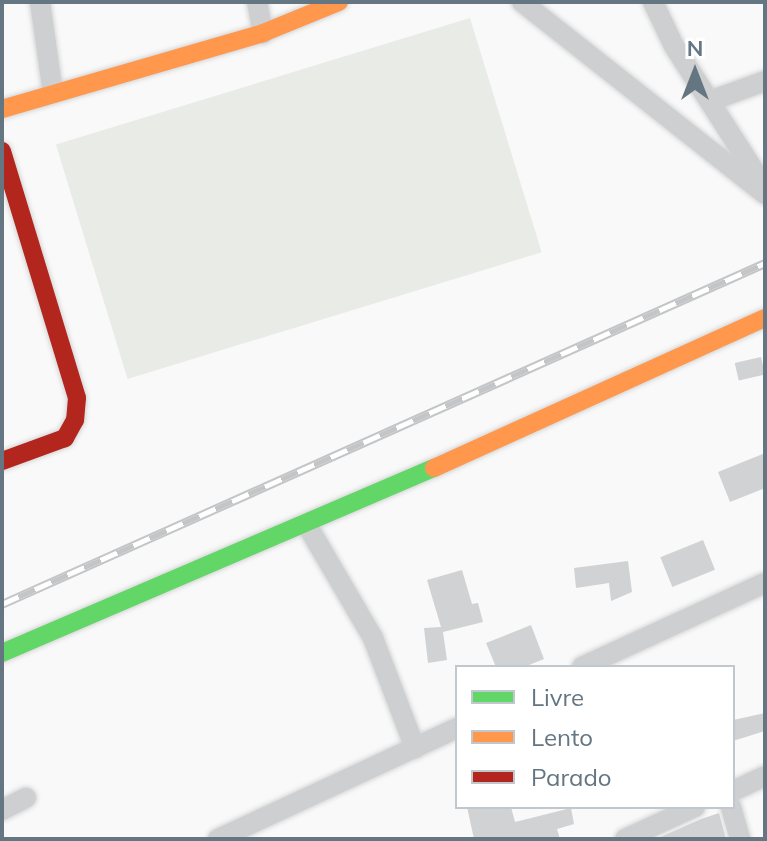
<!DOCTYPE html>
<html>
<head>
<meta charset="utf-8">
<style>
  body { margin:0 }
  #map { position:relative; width:767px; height:841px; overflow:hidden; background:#f9f9f9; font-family:Mulish,sans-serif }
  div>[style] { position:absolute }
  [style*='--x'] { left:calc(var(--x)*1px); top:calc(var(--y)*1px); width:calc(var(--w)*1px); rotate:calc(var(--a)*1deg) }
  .green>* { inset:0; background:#e8ebe6; transform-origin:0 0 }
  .building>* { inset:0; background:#d0d2d3; transform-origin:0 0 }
  .roads { filter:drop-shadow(0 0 2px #d5d6d7) drop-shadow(0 0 2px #d5d6d7) }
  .street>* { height:20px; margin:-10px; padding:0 10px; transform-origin:10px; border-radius:10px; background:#cecfd0 }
  .fast>* { height:18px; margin:-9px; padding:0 9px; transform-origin:9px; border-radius:9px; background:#63d668 }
  .slow>* { height:18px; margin:-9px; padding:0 9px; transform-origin:9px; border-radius:9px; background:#ff974d }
  .jam>* { height:18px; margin:-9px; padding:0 9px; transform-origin:9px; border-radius:9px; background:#b3261e }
  .rail>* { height:9px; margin-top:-4.5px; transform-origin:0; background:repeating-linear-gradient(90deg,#fff 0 18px,#c3c5c6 0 36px); box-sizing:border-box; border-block:2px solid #c3c5c6 }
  span { translate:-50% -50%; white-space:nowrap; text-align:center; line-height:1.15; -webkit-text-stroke:8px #fff; paint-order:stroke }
  .frame { position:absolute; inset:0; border:4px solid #657683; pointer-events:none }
  .legend { position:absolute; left:455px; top:665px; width:280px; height:144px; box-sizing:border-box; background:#fff; border:2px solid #c1c8cd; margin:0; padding:10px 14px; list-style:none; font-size:24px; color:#657683 }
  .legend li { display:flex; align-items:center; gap:16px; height:40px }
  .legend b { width:40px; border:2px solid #c1c8cd }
  .north { position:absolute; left:655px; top:32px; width:80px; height:80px; -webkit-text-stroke:6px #fff; paint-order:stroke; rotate:0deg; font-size:22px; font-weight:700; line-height:32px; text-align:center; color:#657683 }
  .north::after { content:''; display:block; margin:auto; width:28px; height:36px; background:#657683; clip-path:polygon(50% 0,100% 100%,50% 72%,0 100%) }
</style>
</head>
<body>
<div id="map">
  <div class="green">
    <i style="left:470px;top:18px;width:245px;height:433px;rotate:73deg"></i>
  </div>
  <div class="building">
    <i style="left:761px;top:357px;width:18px;height:27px;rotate:77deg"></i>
    <i style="clip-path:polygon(765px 453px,765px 488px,730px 502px,718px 472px)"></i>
    <i style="left:703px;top:540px;width:32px;height:46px;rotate:68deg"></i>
    <i style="clip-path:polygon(628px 561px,632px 592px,611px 601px,609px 583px,576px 588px,574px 568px)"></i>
    <i style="clip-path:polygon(462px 570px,472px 604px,478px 603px,483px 622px,443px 632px,447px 660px,428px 663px,424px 628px,441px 627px,427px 580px)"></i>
    <i style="clip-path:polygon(531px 625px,544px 659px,524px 667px,496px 667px,486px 643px)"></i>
    <i style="clip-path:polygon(765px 713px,765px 731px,733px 741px,733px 720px)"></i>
    <i style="clip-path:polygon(467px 807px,511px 807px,515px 822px,571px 808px,574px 824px,557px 829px,560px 839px,474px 839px)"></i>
    <i style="clip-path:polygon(719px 813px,726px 839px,656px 839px,701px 819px)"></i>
  </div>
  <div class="roads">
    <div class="street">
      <i style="--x:40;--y:2;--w:92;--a:81.9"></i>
      <i style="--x:257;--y:2;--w:32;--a:79"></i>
      <i style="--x:522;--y:2;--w:310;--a:38.3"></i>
      <i style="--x:653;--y:2;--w:49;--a:64.5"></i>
      <i style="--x:674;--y:46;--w:163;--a:57.3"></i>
      <i style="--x:710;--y:101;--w:59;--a:-20"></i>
      <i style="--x:307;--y:525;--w:131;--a:59.7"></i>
      <i style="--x:373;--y:638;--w:118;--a:69.1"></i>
      <i style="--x:582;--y:667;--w:201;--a:-24.7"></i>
      <i style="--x:733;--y:791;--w:35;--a:-25"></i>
      <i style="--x:731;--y:807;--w:33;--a:74"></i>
      <i style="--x:2;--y:810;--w:27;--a:-27"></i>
      <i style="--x:218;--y:839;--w:264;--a:-24.9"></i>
      <i style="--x:625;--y:839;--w:77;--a:-24.6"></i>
    </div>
    <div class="fast">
      <i style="--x:2;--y:653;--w:470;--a:-23.2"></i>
    </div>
    <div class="slow">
      <i style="--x:2;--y:109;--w:272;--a:-16.2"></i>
      <i style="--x:263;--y:33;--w:82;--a:-22.2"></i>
      <i style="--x:434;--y:468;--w:363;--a:-24.4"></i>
    </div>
    <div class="jam">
      <i style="--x:2;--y:151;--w:258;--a:73.1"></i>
      <i style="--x:77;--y:398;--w:22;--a:95"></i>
      <i style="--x:75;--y:420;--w:21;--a:119"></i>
      <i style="--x:65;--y:438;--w:67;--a:159.9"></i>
    </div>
  </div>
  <div class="rail">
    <i style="--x:2;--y:604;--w:836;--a:-24.08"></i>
  </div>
  <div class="frame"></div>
  <ul class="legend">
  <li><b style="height:10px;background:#63d668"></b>Livre</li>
  <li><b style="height:10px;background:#ff974d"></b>Lento</li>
  <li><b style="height:10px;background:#b3261e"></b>Parado</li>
  </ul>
  <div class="north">N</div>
</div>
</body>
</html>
